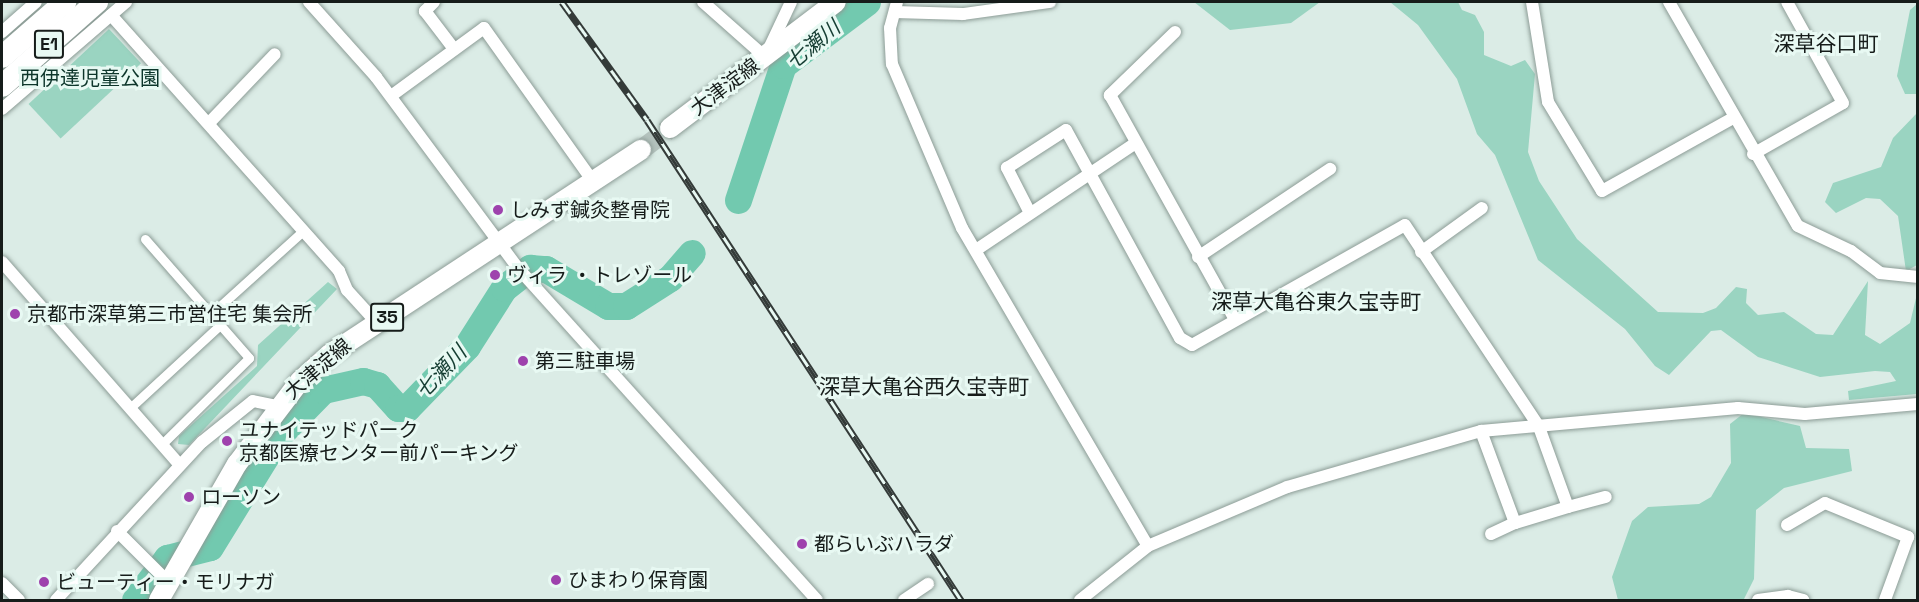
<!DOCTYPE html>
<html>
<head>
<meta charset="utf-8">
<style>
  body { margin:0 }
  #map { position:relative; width:1919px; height:602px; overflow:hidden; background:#dbece6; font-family:"Space Grotesk","Noto Sans JP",sans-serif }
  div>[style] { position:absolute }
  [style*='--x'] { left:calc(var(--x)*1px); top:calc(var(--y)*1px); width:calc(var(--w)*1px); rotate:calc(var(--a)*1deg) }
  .green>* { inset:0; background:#9ad4c1; transform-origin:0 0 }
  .river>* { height:27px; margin:-13.5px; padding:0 13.5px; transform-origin:13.5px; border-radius:13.5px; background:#72c9af }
  .primary-tunnel>* { height:20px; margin-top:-10px; transform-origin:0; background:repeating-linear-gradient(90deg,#b4c2bd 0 20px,transparent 0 30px) }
  .roads { filter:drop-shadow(0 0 2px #8c9c96) drop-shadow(0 0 2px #8c9c96) }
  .pedestrian>* { height:9px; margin:-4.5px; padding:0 4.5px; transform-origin:4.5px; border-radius:4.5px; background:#fff }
  .minor>* { height:12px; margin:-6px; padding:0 6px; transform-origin:6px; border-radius:6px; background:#fff }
  .primary>* { height:20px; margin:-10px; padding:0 10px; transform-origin:10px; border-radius:10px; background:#fff }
  .motorway>* { height:22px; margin:-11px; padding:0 11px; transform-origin:11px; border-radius:11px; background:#fff }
  .rail>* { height:7px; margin-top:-3.5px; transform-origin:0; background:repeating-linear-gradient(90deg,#e8f9f3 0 14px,#343b39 0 28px); box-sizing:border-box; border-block:2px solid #343b39 }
  .dots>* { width:16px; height:16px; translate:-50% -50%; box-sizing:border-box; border:3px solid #e8f9f3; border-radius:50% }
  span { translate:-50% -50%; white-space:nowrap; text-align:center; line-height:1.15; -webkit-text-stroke:6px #e8f9f3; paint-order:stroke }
  .shield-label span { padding:2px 4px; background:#e8f9f3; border:2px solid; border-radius:4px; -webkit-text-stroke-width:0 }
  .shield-label { font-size:18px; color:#161c1a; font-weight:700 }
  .park-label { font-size:20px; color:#0d362b }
  .street-label { font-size:20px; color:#161c1a }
  .poi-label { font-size:20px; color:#161c1a }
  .left { translate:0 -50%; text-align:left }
  .neighbourhood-label { font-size:21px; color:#161c1a }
  .water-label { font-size:21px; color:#163e33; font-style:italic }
  .frame { position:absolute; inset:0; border:3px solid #161c1a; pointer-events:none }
</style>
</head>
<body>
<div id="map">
  <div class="green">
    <i style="clip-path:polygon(1194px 2px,1320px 2px,1291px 23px,1230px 30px)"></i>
    <i style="clip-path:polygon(1390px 2px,1458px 2px,1462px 10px,1475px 15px,1484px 32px,1484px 55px,1511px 66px,1525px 60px,1535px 74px,1528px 152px,1539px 181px,1577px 239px,1658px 312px,1703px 313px,1716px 308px,1736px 287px,1747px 289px,1746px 303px,1758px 315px,1784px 312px,1816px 334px,1833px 335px,1868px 281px,1865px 335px,1880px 344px,1910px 323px,1917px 294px,1917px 394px,1849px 400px,1848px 391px,1896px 381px,1890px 372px,1875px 371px,1820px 377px,1758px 357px,1721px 330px,1711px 331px,1669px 375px,1655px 366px,1625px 329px,1538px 260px,1495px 155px,1477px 134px,1457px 79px,1418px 25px)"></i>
    <i style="clip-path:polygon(1917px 4px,1917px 94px,1905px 94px,1897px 76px,1910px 10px)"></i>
    <i style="left:109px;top:29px;width:47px;height:110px;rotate:47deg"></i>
    <i style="clip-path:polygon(1917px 113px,1917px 265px,1906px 271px,1898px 216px,1880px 199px,1866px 198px,1836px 213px,1825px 202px,1833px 183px,1881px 167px,1893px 138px)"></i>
    <i style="clip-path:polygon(328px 282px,337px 289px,189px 445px,178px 444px,179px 436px,257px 366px,258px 345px)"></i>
    <i style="clip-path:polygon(1744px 413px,1800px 426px,1806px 448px,1849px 449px,1852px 471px,1784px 488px,1756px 510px,1754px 579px,1744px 599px,1618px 600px,1612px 577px,1632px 521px,1648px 507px,1699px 504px,1711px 497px,1731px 463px,1730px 424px)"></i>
  </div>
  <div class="river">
    <i style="--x:738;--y:200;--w:142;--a:-71.6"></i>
    <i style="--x:783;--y:65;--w:105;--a:-36.9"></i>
    <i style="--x:135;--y:600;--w:53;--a:-52.7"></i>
    <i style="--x:167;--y:558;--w:44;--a:-14.3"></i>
    <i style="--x:210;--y:547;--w:132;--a:-58.4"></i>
    <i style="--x:279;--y:435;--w:63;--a:-45.6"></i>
    <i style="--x:323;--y:390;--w:41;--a:-12.7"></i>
    <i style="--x:363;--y:381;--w:15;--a:16"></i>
    <i style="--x:377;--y:385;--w:31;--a:48"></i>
    <i style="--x:398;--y:408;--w:9;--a:0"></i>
    <i style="--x:407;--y:408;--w:86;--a:-45.9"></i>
    <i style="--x:467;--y:346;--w:69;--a:-57.5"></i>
    <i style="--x:504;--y:288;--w:33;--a:-38"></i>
    <i style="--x:530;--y:268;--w:16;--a:4"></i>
    <i style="--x:546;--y:269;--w:72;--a:30.8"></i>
    <i style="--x:608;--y:306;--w:18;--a:0"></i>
    <i style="--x:626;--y:306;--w:52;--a:-32.5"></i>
    <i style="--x:670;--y:278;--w:33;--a:-49"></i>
  </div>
  <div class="primary-tunnel">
    <i style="--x:641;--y:150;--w:36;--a:-37"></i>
  </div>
  <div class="roads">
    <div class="pedestrian">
      <i style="--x:145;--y:239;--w:158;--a:48.8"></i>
      <i style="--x:249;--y:358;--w:122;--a:135.3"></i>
      <i style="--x:210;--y:315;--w:125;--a:-42.1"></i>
      <i style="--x:130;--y:408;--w:121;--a:-42.7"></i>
    </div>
    <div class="minor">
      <i style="--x:309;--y:2;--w:101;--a:48.2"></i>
      <i style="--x:376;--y:77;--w:237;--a:53.4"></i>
      <i style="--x:517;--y:267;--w:448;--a:48"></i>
      <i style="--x:434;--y:2;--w:13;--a:135"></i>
      <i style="--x:425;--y:11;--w:48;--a:52.7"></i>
      <i style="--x:703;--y:2;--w:83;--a:41.6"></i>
      <i style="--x:765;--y:57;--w:61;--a:-64.7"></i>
      <i style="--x:897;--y:2;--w:27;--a:105"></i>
      <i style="--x:890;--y:28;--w:36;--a:87"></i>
      <i style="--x:892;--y:64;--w:178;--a:66.9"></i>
      <i style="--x:962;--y:228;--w:368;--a:59.7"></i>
      <i style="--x:1148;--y:546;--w:87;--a:141.5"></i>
      <i style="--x:1532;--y:2;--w:101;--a:80.9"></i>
      <i style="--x:1548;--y:102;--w:104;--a:58.8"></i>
      <i style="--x:1602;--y:191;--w:150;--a:-29.1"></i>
      <i style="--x:1669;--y:2;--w:258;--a:60.1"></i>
      <i style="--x:1798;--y:226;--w:59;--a:25.3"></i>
      <i style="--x:1851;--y:251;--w:36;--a:37"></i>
      <i style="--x:1880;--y:273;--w:36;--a:6"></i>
      <i style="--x:895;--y:12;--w:68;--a:1.7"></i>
      <i style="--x:963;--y:14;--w:88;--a:-7.9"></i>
      <i style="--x:111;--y:15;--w:343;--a:48.3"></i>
      <i style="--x:339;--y:271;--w:21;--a:67"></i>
      <i style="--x:347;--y:290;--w:45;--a:47.7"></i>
      <i style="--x:2;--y:32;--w:45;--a:-41.4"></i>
      <i style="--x:1175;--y:32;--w:91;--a:135.9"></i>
      <i style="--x:1110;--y:95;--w:257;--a:60.9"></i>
      <i style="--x:391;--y:96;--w:115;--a:-36.2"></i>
      <i style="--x:484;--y:28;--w:191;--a:54.6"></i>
      <i style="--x:2;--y:109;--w:164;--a:-40.8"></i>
      <i style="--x:209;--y:123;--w:95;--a:-46.3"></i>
      <i style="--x:1753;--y:154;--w:103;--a:-29.5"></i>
      <i style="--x:1843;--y:103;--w:115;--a:-119"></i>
      <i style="--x:1030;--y:213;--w:51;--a:-117.1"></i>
      <i style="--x:1007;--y:168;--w:70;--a:-32.8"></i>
      <i style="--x:1066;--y:130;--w:237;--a:61.3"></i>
      <i style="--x:1180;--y:338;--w:14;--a:30"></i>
      <i style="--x:1192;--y:345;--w:244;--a:-29.4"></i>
      <i style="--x:1405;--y:225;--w:242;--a:56.4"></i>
      <i style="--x:1539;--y:427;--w:85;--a:70.1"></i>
      <i style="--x:1568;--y:507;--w:55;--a:163.2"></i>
      <i style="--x:1515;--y:523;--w:98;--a:-110.3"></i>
      <i style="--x:976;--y:250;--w:189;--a:-33.8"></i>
      <i style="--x:1421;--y:252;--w:75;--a:-35.8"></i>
      <i style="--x:1198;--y:257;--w:159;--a:-33.7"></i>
      <i style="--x:2;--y:262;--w:267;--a:48.8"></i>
      <i style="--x:1568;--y:507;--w:39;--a:-15"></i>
      <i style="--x:1787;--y:525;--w:44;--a:-30.1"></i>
      <i style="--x:1825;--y:503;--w:90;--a:22.3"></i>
      <i style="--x:1908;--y:537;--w:67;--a:110.1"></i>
      <i style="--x:117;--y:531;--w:74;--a:45"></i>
      <i style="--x:1491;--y:534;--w:26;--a:-25"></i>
      <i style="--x:1148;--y:546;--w:151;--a:-23"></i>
      <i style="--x:1287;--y:487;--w:202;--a:-16.1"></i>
      <i style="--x:1481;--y:431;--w:258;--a:-5.1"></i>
      <i style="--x:1738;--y:408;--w:67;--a:5.1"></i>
      <i style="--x:1805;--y:414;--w:113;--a:-5.1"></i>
      <i style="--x:2;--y:583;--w:24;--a:45"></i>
      <i style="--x:56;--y:600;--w:215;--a:-47.3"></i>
      <i style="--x:202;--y:442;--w:65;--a:-38.8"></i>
      <i style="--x:253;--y:401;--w:25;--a:12"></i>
      <i style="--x:904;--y:600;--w:29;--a:-34"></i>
      <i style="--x:1758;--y:600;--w:30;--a:-8"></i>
      <i style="--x:1788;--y:596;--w:16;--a:15"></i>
    </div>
    <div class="primary">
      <i style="--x:670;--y:128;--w:208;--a:-37.2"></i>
      <i style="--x:159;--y:600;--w:157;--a:-60.2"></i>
      <i style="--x:237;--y:464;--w:104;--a:-52.8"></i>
      <i style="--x:300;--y:381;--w:40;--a:-42"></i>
      <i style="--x:330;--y:354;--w:372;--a:-33.3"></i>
    </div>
    <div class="motorway">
      <i style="--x:2;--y:57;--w:84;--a:-41.1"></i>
      <i style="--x:2;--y:86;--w:127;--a:-41.5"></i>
    </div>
  </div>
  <div class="rail">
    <i style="--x:562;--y:2;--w:145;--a:54.2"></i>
    <i style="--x:647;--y:120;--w:574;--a:56.81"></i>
  </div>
  <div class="dots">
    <i style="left:498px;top:210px;background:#9e42ad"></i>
    <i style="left:495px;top:275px;background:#9e42ad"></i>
    <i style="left:15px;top:314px;background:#9e42ad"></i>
    <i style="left:523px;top:361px;background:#9e42ad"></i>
    <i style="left:227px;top:441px;background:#9e42ad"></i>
    <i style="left:189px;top:497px;background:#9e42ad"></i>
    <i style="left:802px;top:544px;background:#9e42ad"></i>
    <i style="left:556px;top:580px;background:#9e42ad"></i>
    <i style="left:44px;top:582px;background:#9e42ad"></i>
  </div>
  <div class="shield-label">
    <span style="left:49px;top:44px">E1</span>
    <span style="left:387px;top:317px">35</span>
  </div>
  <div class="park-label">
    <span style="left:90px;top:78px">西伊達児童公園</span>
  </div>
  <div class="street-label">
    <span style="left:725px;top:87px;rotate:-37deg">大津淀線</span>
    <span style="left:318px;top:369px;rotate:-41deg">大津淀線</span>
  </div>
  <div class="poi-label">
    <span class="left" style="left:510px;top:210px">しみず鍼灸整骨院</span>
    <span class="left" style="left:507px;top:275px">ヴィラ ・トレゾール</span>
    <span class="left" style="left:27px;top:314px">京都市深草第三市営住宅 集会所</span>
    <span class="left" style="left:535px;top:361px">第三駐車場</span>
    <span class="left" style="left:239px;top:442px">ユナイテッドパーク<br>京都医療センター前パーキング</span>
    <span class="left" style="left:201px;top:497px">ローソン</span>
    <span class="left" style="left:814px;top:544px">都らいぶハラダ</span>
    <span class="left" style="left:568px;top:580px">ひまわり保育園</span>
    <span class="left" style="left:56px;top:582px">ビューティー・モリナガ</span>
  </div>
  <div class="neighbourhood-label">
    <span style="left:1826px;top:44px">深草谷口町</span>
    <span style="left:1316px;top:302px">深草大亀谷東久宝寺町</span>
    <span style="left:924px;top:387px">深草大亀谷西久宝寺町</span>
  </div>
  <div class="water-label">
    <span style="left:813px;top:45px;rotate:-40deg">七瀬川</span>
    <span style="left:441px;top:372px;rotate:-47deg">七瀬川</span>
  </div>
  <div class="frame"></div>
</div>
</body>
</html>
